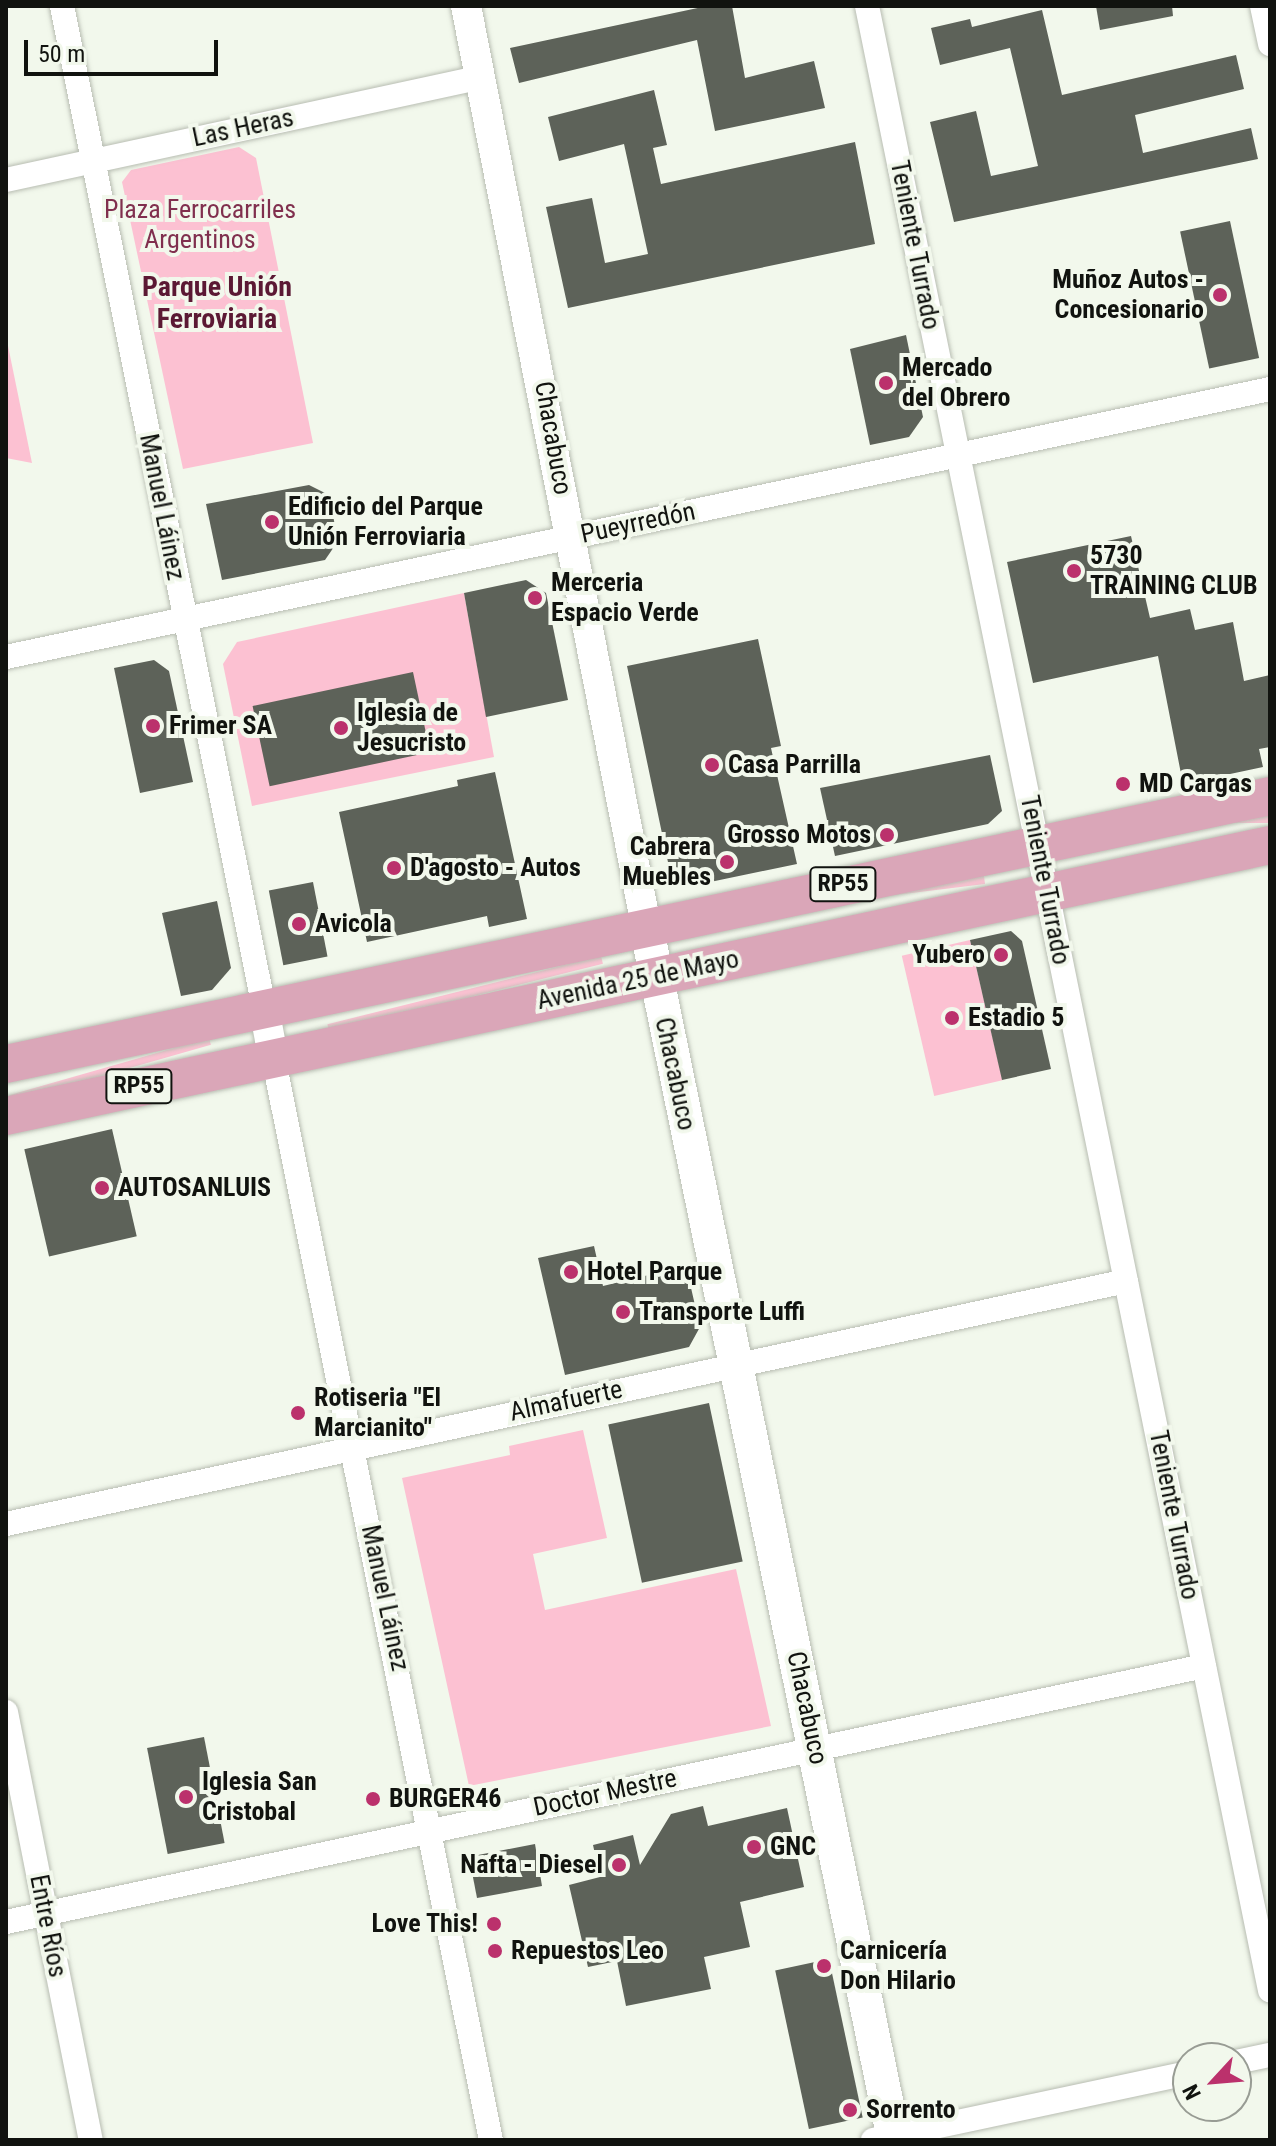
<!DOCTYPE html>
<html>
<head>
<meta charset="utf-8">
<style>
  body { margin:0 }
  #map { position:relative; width:1276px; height:2146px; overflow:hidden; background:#f2f8ec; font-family:"Roboto Condensed",sans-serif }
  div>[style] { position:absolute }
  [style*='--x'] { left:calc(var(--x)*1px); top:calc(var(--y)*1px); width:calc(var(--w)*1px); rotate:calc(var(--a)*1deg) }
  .green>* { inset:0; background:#fcc1d2; transform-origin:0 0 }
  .building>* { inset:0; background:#5d6259; transform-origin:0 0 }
  .roads { filter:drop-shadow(0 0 2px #b8bdb2) drop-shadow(0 0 2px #b8bdb2) }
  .minor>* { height:24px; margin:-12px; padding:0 12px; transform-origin:12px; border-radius:12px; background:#fff }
  .tertiary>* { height:30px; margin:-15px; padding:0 15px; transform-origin:15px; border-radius:15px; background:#fff }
  .secondary>* { height:34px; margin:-17px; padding:0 17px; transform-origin:17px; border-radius:17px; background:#fff }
  .primary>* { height:38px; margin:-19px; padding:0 19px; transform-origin:19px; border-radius:19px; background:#daa6b8 }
  .dots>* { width:22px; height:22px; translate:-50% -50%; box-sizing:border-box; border:4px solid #f2f8ec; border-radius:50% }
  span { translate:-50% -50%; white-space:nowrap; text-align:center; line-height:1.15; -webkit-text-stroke:8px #f2f8ec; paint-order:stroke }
  .shield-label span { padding:2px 6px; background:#f2f8ec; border:2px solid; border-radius:6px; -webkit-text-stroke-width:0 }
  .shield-label { font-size:24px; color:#11130f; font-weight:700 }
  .street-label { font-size:26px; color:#11130f }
  .park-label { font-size:26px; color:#802f4e }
  .poi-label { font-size:26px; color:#11130f; font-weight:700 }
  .right { translate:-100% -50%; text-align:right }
  .left { translate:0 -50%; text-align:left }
  .neighbourhood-label { font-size:28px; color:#5b1934; font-weight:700 }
  .frame { position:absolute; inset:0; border:8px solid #11130f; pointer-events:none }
  .north { position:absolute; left:1172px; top:2042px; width:80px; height:80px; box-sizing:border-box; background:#f2f8ec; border:2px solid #989c94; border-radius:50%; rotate:244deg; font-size:22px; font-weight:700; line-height:32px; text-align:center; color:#11130f }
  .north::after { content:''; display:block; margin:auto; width:28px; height:36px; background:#bb316c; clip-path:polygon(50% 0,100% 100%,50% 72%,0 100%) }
  .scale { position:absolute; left:24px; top:40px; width:194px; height:36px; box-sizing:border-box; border:4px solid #11130f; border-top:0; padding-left:10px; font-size:24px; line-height:28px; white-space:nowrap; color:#11130f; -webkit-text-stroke:6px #f2f8ec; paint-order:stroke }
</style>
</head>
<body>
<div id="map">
  <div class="green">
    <i style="clip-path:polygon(239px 147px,256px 158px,313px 443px,183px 469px,122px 182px,131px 170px)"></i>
    <i style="clip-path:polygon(6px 336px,32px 463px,6px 458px)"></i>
    <i style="clip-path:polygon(464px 593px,494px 757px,252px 806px,223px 664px,237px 642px)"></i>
    <i style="left:1270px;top:815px;width:8px;height:183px;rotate:90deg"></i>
    <i style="left:984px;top:876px;width:8px;height:282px;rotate:83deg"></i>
    <i style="left:970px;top:940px;width:144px;height:70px;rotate:77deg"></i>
    <i style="left:601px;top:956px;width:8px;height:282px;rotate:76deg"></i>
    <i style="left:209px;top:1038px;width:7px;height:208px;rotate:74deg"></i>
    <i style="clip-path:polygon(583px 1430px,607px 1538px,533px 1554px,545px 1610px,736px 1569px,771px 1726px,469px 1786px,402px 1478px,510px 1455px,509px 1446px)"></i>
  </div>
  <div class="building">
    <i style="clip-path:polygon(707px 6px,732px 6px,745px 78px,814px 61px,825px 108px,715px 131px,697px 40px,519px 83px,510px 48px)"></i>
    <i style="clip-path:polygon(1096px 6px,1172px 6px,1173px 16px,1100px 30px)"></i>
    <i style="clip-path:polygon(1042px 10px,1062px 95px,1236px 55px,1244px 89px,1135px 115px,1143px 153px,1251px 128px,1258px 159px,954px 222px,930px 122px,976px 111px,991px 176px,1038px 166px,1010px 48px,940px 65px,931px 28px,970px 19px,972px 27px)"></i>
    <i style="clip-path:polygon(654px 90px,667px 145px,653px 148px,661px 184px,855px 142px,875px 244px,568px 308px,546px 207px,592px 198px,605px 263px,648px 254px,624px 144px,559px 161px,548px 117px)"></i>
    <i style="left:1230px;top:221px;width:140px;height:51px;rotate:78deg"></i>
    <i style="clip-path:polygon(906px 335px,923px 417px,909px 437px,870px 445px,850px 349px)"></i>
    <i style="clip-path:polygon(309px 485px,329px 495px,338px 541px,325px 560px,222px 580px,206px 504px)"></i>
    <i style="clip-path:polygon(1131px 536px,1150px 618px,1190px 609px,1195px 630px,1233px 622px,1244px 681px,1270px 675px,1270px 747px,1259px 749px,1263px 767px,1183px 784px,1158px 656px,1033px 683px,1007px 562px)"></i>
    <i style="clip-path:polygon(526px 580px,546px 593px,568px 700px,486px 717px,464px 593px)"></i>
    <i style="clip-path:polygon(758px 639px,781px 746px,771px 748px,797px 864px,691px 886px,669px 867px,627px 666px)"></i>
    <i style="clip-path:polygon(154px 660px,169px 671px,193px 782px,140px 793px,114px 668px)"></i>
    <i style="left:413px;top:672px;width:82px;height:164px;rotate:78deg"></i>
    <i style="clip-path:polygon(990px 755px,1002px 811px,988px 824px,835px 856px,820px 788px)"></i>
    <i style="clip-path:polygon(495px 772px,527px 919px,489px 927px,487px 916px,367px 942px,339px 812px,458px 786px,457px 780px)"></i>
    <i style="left:313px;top:882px;width:76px;height:45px;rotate:79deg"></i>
    <i style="clip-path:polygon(217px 901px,231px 968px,212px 990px,181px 996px,162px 913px)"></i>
    <i style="clip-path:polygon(1011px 931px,1022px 941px,1051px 1069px,1002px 1080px,970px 940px)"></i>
    <i style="left:112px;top:1129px;width:110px;height:90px;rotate:77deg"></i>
    <i style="clip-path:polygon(594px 1246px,603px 1286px,686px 1266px,700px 1327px,689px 1347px,565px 1375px,538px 1258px)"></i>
    <i style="left:709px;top:1403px;width:162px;height:103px;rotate:78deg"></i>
    <i style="left:204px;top:1737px;width:108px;height:58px;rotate:79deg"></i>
    <i style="clip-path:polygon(703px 1806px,708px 1826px,787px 1808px,804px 1887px,740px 1902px,750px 1947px,704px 1957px,711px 1989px,626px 2006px,617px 1961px,588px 1967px,569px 1885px,600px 1877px,593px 1845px,633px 1835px,640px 1865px,671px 1814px)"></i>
    <i style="clip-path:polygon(535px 1844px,542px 1886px,477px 1898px,471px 1867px,478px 1855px)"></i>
    <i style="left:829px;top:1959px;width:162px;height:55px;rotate:78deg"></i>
  </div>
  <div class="roads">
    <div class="minor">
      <i style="--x:62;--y:6;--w:1022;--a:78.6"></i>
      <i style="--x:867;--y:6;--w:2025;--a:78.52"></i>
      <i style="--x:1262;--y:6;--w:39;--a:78"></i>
      <i style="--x:6;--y:180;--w:486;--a:-12.2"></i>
      <i style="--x:6;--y:657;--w:1292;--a:-11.97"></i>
      <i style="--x:273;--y:1056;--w:1106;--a:78.63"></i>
      <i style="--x:6;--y:1524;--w:1146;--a:-12.24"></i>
      <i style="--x:6;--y:1712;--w:436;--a:78.8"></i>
      <i style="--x:6;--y:1922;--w:1225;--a:-12.06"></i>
      <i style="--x:1236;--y:2062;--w:35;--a:-12"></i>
      <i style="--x:873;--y:2140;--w:322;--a:-12"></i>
    </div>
    <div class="tertiary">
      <i style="--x:466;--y:6;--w:936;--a:78.92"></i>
      <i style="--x:264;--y:1008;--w:49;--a:79.4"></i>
    </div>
    <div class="secondary">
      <i style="--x:646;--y:925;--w:1240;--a:78.46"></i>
    </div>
    <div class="primary">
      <i style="--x:6;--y:1064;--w:1292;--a:-11.97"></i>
      <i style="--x:6;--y:1116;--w:1293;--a:-12.1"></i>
    </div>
  </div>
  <div class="dots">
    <i style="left:1220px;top:295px;background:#bb316c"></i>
    <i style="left:886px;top:383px;background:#bb316c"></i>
    <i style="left:272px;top:522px;background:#bb316c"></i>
    <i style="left:1074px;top:571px;background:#bb316c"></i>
    <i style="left:535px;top:598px;background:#bb316c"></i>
    <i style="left:153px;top:726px;background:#bb316c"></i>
    <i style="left:341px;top:728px;background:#bb316c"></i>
    <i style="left:712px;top:765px;background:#bb316c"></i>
    <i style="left:1123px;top:784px;background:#bb316c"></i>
    <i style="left:887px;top:835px;background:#bb316c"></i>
    <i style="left:727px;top:862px;background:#bb316c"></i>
    <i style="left:394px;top:868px;background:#bb316c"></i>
    <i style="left:299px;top:924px;background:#bb316c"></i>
    <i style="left:1001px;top:955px;background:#bb316c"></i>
    <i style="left:952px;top:1018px;background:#bb316c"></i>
    <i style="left:102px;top:1188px;background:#bb316c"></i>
    <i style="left:571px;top:1272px;background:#bb316c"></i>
    <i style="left:623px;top:1312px;background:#bb316c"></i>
    <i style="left:298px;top:1413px;background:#bb316c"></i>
    <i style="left:186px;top:1797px;background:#bb316c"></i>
    <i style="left:373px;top:1799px;background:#bb316c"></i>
    <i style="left:754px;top:1847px;background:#bb316c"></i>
    <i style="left:619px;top:1865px;background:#bb316c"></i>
    <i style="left:494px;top:1924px;background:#bb316c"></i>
    <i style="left:495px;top:1951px;background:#bb316c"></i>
    <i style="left:824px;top:1966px;background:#bb316c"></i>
    <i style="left:850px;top:2110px;background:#bb316c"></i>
  </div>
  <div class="shield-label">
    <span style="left:843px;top:884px">RP55</span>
    <span style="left:139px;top:1086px">RP55</span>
  </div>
  <div class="street-label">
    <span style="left:243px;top:128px;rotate:-12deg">Las Heras</span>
    <span style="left:915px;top:245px;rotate:79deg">Teniente Turrado</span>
    <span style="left:553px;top:438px;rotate:80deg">Chacabuco</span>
    <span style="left:162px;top:507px;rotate:79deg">Manuel Láinez</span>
    <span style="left:638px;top:523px;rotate:-12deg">Pueyrredón</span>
    <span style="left:1045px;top:880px;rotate:79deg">Teniente Turrado</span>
    <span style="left:638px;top:980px;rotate:-12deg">Avenida 25 de Mayo</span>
    <span style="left:675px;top:1074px;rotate:78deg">Chacabuco</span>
    <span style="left:566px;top:1401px;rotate:-12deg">Almafuerte</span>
    <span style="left:1174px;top:1515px;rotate:79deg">Teniente Turrado</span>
    <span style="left:385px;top:1598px;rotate:78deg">Manuel Láinez</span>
    <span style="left:807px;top:1708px;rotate:78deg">Chacabuco</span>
    <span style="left:605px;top:1793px;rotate:-12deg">Doctor Mestre</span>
    <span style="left:48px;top:1926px;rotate:79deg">Entre Ríos</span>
  </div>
  <div class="park-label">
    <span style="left:200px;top:225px">Plaza Ferrocarriles<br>Argentinos</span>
  </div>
  <div class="poi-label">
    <span class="right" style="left:1204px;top:295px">Muñoz Autos -<br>Concesionario</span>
    <span class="left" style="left:902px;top:383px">Mercado<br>del Obrero</span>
    <span class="left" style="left:288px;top:522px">Edificio del Parque<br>Unión Ferroviaria</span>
    <span class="left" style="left:1090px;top:571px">5730<br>TRAINING CLUB</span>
    <span class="left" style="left:551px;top:598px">Merceria<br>Espacio Verde</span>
    <span class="left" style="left:357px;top:728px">Iglesia de<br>Jesucristo</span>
    <span class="left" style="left:169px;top:726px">Frimer SA</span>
    <span class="left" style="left:728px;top:765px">Casa Parrilla</span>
    <span class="left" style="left:1139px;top:784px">MD Cargas</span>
    <span class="right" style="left:871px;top:835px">Grosso Motos</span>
    <span class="right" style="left:711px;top:862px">Cabrera<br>Muebles</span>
    <span class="left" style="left:410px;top:868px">D'agosto - Autos</span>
    <span class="left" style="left:315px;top:924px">Avicola</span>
    <span class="right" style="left:985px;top:955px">Yubero</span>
    <span class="left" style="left:968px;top:1018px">Estadio 5</span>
    <span class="left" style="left:118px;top:1188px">AUTOSANLUIS</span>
    <span class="left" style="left:587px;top:1272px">Hotel Parque</span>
    <span class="left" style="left:639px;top:1312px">Transporte Luffi</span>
    <span class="left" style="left:314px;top:1413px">Rotiseria "El<br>Marcianito"</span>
    <span class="left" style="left:202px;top:1797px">Iglesia San<br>Cristobal</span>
    <span class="left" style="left:389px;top:1799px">BURGER46</span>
    <span class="left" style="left:770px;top:1847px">GNC</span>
    <span class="right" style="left:603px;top:1865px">Nafta - Diesel</span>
    <span class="right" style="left:478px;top:1924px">Love This!</span>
    <span class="left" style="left:511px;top:1951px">Repuestos Leo</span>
    <span class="left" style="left:840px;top:1966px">Carnicería<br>Don Hilario</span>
    <span class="left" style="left:866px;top:2110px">Sorrento</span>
  </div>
  <div class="neighbourhood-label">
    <span style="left:217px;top:303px">Parque Unión<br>Ferroviaria</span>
  </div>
  <div class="frame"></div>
  <div class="north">N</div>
  <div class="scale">50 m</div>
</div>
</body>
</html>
